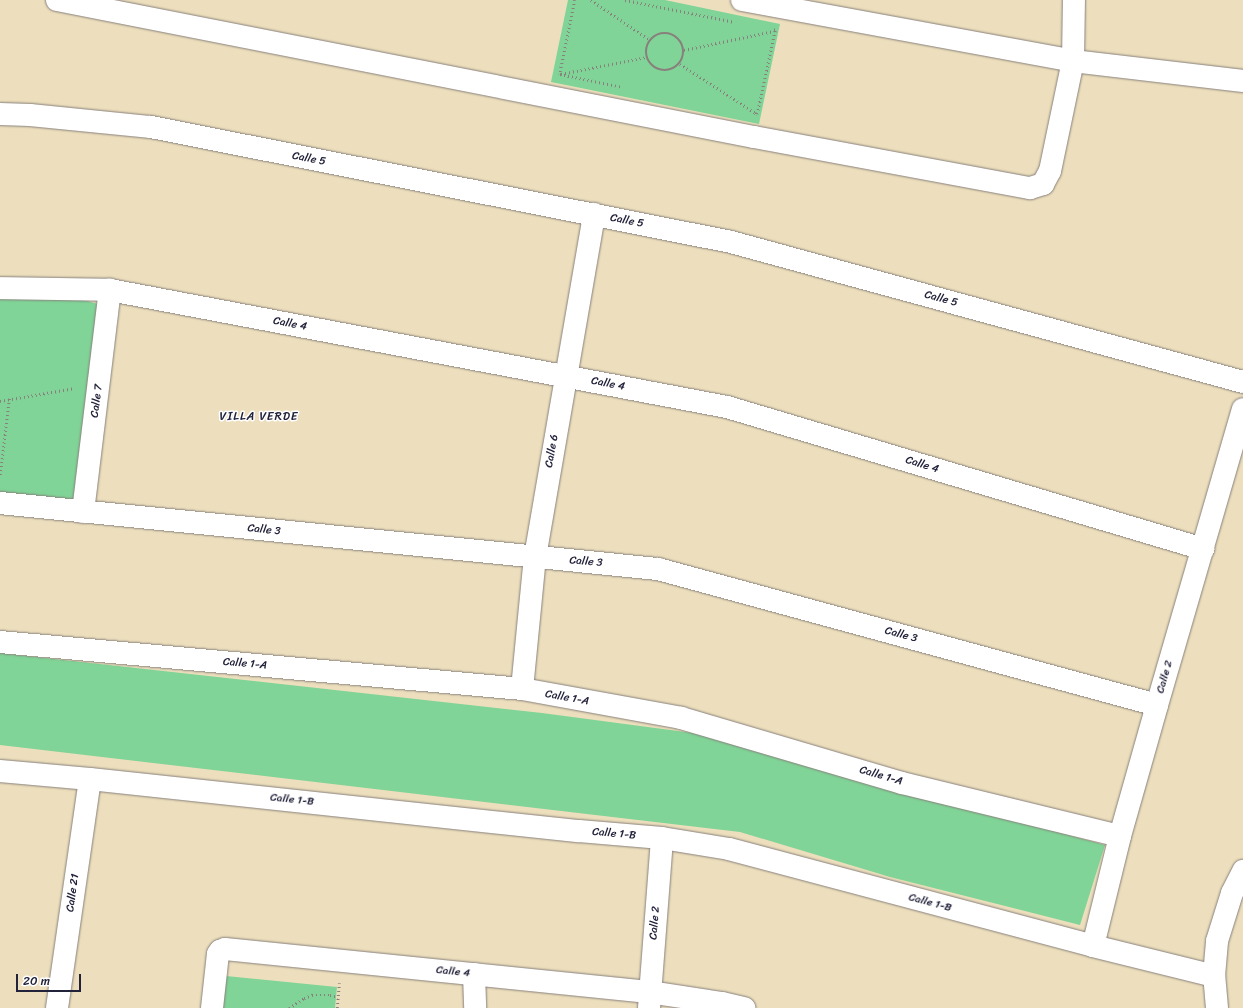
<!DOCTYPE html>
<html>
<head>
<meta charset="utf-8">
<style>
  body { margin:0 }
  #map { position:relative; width:1243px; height:1008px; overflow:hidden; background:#eddfbd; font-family:Sriracha,sans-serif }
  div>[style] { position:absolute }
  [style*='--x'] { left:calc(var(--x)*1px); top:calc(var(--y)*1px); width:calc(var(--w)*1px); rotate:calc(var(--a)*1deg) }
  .green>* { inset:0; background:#80d497 }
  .path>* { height:2.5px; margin-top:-1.25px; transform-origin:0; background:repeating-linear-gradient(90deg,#88807c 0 1px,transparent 0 4px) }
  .path>.ring { margin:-1.25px; padding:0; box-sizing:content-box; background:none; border:2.5px solid #88807c; border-radius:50% }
  .roads { filter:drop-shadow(0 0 1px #88807c) drop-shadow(0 0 1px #88807c) }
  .street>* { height:22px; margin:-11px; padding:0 11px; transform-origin:11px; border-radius:11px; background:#fff }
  span { translate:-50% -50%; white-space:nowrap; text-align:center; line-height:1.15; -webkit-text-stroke:3px #fff; paint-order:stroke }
  .street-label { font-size:11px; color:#22223b }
  .neighbourhood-label { font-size:12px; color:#22223b; letter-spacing:1px }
  .scale { position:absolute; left:16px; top:974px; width:65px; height:18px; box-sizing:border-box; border:2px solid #22223b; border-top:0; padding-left:5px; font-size:12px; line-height:14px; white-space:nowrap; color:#22223b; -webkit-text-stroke:3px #fff; paint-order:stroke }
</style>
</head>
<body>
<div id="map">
  <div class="green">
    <i style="clip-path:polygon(568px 0,665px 0,780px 24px,759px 124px,551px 82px)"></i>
    <i style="clip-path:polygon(62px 294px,98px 304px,77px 503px,0 496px,0 295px)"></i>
    <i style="clip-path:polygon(0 653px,542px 713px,693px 733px,1105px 845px,1080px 925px,890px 877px,740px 832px,0 745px)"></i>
    <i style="clip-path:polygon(226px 976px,337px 987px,335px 1008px,222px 1008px)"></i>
  </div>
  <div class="path">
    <i style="--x:575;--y:0;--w:76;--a:101.5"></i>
    <i style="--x:560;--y:74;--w:63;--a:11.8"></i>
    <i style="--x:591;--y:0;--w:71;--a:34.1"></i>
    <i style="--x:625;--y:0;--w:112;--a:11.3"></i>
    <i class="ring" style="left:646px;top:33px;width:35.5px;height:35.5px"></i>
    <i style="--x:684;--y:50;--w:92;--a:-11.9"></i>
    <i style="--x:680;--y:64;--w:92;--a:33"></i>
    <i style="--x:561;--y:74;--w:88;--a:-11.2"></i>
    <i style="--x:755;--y:113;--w:2;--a:27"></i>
    <i style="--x:757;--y:114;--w:86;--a:-77.9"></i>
    <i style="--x:775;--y:30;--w:3;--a:180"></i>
    <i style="--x:0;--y:401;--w:76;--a:-9.8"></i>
    <i style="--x:0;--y:475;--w:77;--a:-83.2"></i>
    <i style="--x:289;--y:1008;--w:18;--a:-34"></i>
    <i style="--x:304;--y:998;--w:9;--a:-21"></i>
    <i style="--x:312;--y:995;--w:18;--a:0"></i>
    <i style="--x:330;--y:995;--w:8;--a:14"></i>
    <i style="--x:337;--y:1008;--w:25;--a:-85"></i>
  </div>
  <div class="roads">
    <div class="street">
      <i style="--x:57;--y:0;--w:710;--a:11.12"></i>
      <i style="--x:754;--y:137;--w:281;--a:10.5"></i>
      <i style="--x:1030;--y:188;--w:14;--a:-17"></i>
      <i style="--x:1043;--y:184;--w:15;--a:-62"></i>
      <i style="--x:1050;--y:171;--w:112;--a:-78.2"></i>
      <i style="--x:1073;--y:61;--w:61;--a:-89.1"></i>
      <i style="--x:742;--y:0;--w:337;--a:10.4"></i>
      <i style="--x:1073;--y:61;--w:171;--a:6.7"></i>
      <i style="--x:0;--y:114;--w:30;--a:2"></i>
      <i style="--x:30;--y:115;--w:122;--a:5.7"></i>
      <i style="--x:151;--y:127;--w:591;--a:11.21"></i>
      <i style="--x:731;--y:242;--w:531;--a:15.29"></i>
      <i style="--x:0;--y:288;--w:110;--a:1"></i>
      <i style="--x:110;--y:290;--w:628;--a:10.74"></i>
      <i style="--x:727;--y:407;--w:497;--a:16.6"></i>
      <i style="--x:0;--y:503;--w:661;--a:5.73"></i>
      <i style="--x:658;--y:569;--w:517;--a:15.25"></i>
      <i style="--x:83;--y:512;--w:224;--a:-83.1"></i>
      <i style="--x:0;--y:642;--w:524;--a:5.14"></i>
      <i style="--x:522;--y:689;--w:162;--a:10.3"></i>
      <i style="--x:681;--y:718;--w:230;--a:16.4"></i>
      <i style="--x:902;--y:783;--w:224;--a:13.7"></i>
      <i style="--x:522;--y:689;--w:133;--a:-84.4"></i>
      <i style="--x:535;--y:557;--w:348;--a:-80.2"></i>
      <i style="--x:0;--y:771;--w:90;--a:5.1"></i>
      <i style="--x:90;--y:779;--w:492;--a:6.1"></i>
      <i style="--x:579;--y:831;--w:83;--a:4.8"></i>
      <i style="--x:662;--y:838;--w:68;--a:9.3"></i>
      <i style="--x:729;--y:849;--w:377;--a:14.9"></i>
      <i style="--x:1093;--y:946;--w:125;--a:13.9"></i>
      <i style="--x:1093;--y:946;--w:113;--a:-76.2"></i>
      <i style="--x:1120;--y:836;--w:136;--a:-74.2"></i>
      <i style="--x:1157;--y:705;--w:308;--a:-73.8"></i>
      <i style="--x:474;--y:974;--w:34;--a:88"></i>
      <i style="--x:57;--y:1008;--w:231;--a:-81.8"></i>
      <i style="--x:212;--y:1008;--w:54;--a:-83.7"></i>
      <i style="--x:218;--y:954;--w:4;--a:-56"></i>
      <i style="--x:220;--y:951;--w:5;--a:-22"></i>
      <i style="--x:225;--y:949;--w:426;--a:5.8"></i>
      <i style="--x:649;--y:992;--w:74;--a:8.6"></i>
      <i style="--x:722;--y:1003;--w:23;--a:13"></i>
      <i style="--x:649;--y:1008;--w:170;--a:-85.6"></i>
      <i style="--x:1217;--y:1008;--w:32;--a:-95"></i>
      <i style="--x:1214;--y:976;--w:35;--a:-85"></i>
      <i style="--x:1217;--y:941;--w:50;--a:-72.6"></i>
      <i style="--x:1232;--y:893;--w:25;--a:-63"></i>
    </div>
  </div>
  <div class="street-label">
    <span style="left:309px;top:159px;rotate:11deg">Calle 5</span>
    <span style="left:627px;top:221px;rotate:11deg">Calle 5</span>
    <span style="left:941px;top:299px;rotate:15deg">Calle 5</span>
    <span style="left:290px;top:324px;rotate:11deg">Calle 4</span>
    <span style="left:608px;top:384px;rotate:11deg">Calle 4</span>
    <span style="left:97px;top:401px;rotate:-83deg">Calle 7</span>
    <span style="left:552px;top:451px;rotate:-80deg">Calle 6</span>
    <span style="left:922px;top:465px;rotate:17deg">Calle 4</span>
    <span style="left:264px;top:530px;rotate:6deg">Calle 3</span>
    <span style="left:586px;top:562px;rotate:5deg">Calle 3</span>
    <span style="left:901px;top:635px;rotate:15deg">Calle 3</span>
    <span style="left:245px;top:664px;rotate:5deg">Calle 1-A</span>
    <span style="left:1165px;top:677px;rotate:-74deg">Calle 2</span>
    <span style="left:567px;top:698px;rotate:10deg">Calle 1-A</span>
    <span style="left:881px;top:776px;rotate:16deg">Calle 1-A</span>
    <span style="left:292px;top:800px;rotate:6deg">Calle 1-B</span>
    <span style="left:614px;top:834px;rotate:5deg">Calle 1-B</span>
    <span style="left:73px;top:893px;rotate:-82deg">Calle 21</span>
    <span style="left:930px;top:903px;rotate:15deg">Calle 1-B</span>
    <span style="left:655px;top:923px;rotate:-85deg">Calle 2</span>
    <span style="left:453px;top:972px;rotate:6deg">Calle 4</span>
  </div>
  <div class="neighbourhood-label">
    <span style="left:259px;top:417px">VILLA VERDE</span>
  </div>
  <div class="scale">20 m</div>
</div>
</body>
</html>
